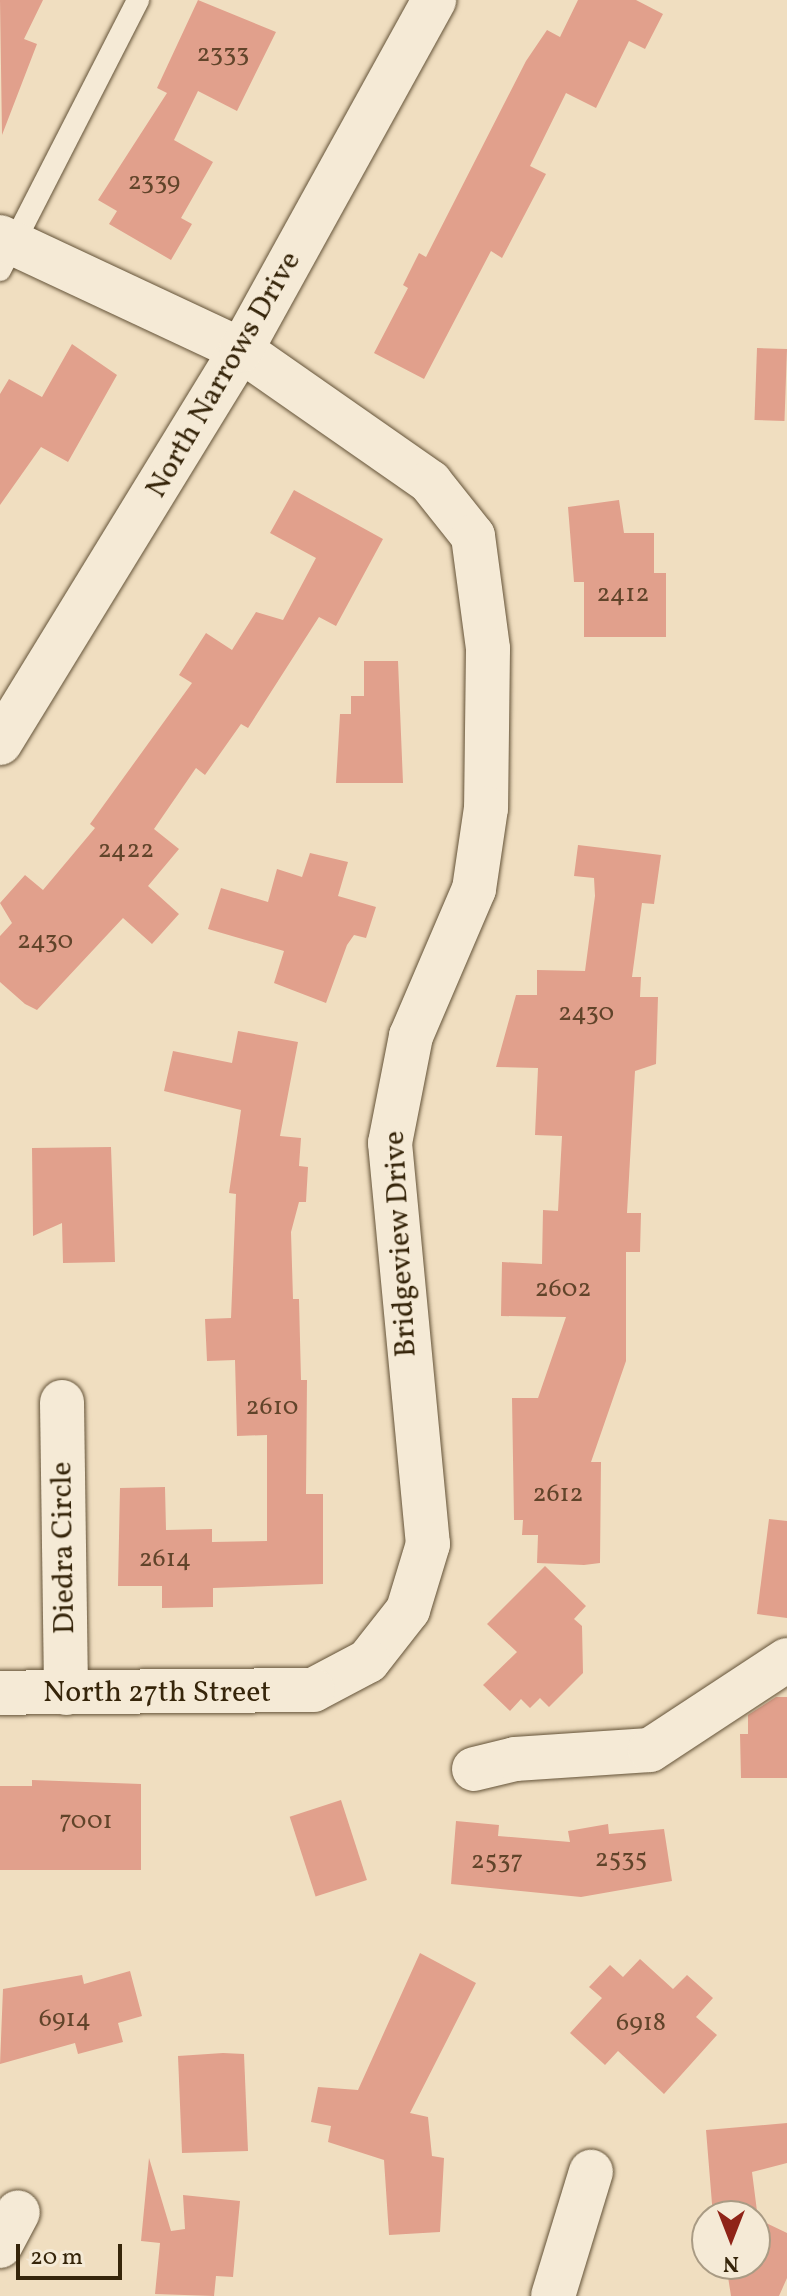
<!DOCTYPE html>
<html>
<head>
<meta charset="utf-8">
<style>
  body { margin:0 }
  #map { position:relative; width:787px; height:2296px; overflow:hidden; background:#f0dec0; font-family:Vollkorn,serif }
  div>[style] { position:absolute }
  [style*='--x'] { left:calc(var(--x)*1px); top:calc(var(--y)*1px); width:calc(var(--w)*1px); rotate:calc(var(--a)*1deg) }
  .building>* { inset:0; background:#e1a08c; transform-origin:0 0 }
  .roads { filter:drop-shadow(0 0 2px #645338) drop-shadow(0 0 2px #645338) }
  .service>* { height:22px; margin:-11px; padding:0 11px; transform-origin:11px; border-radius:11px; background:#f5ead6 }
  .minor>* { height:44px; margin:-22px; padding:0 22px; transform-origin:22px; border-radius:22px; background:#f5ead6 }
  .secondary>* { height:44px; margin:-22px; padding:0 22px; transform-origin:22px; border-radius:22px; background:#f5ead6 }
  span { translate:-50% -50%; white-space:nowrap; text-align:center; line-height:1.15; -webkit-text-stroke:6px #f5ead6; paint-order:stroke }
  .number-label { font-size:26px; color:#61442a }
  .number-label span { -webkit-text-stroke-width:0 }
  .street-label { font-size:30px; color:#36250a }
  .north { position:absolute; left:691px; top:2200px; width:80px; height:80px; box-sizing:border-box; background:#f5ead6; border:2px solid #a99b84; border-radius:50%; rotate:180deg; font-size:22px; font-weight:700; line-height:32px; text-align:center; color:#36250a }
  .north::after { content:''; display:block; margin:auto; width:28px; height:36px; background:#8f2418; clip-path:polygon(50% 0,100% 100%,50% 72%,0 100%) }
  .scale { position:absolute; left:16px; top:2244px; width:106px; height:36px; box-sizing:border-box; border:4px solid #36250a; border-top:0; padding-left:10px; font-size:24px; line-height:28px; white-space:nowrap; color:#36250a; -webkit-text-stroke:6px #f5ead6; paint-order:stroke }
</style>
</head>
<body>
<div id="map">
  <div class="building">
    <i style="clip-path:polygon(0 0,43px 0,24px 39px,37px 44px,2px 135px)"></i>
    <i style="clip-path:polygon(198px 0,276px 32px,237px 111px,198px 91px,174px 140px,213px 162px,181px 218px,192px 224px,171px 260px,109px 224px,117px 211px,98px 200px,167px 93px,157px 88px)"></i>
    <i style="clip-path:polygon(578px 0,636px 0,663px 14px,645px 49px,629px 41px,596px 108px,566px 93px,530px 166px,546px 174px,502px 258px,491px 251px,424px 379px,374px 353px,408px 288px,403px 285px,419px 253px,426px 257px,526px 61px,547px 30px,560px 37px)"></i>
    <i style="clip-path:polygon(72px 344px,117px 375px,68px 462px,41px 447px,0 505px,0 394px,9px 379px,42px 397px)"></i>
    <i style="left:757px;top:348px;width:30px;height:72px;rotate:2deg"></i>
    <i style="clip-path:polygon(294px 490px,383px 539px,336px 626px,319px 617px,248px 728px,241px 724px,205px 775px,196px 768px,154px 829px,179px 849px,148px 886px,179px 914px,152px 944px,123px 918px,37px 1010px,25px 1004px,0 982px,0 936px,12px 923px,0 903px,25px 875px,43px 890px,95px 828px,90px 824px,192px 683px,179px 675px,206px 633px,232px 650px,256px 612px,283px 620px,316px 558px,270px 533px)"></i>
    <i style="clip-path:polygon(619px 500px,624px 533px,654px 533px,654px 573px,666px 573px,666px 637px,584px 637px,584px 582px,574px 582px,568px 507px)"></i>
    <i style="clip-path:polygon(364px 661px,398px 661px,403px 783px,336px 783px,340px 714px,351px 714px,351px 696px,364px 696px)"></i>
    <i style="clip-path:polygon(578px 845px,661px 855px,654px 904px,642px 903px,632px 977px,641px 977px,640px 997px,658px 997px,656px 1064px,635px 1071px,627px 1213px,641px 1213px,640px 1252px,626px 1252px,626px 1361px,591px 1462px,601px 1462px,600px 1563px,584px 1565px,537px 1563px,538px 1535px,522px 1535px,523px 1520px,514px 1520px,512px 1398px,538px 1398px,566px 1317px,501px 1316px,502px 1262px,542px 1264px,543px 1210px,558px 1211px,562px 1136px,535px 1135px,538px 1068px,496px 1067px,516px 995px,537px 995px,537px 970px,585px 971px,595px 896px,594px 878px,574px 876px)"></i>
    <i style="clip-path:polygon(310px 853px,348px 862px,338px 896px,376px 907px,366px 938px,354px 935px,347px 945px,326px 1003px,274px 983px,284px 951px,208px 929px,221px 888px,268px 902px,277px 869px,302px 877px)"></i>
    <i style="clip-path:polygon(238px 1031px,298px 1042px,280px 1136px,301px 1138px,299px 1166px,308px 1167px,306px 1202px,299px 1202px,291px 1232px,293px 1299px,299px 1299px,301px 1380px,307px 1380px,306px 1494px,323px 1494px,323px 1584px,213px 1588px,213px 1607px,162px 1608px,162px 1586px,118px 1586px,120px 1488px,165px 1487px,166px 1530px,212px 1529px,212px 1542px,267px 1541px,267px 1435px,237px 1436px,235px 1360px,207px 1361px,205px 1319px,231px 1318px,236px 1194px,229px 1193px,241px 1110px,164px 1091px,173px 1051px,232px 1063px)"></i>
    <i style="clip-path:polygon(111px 1147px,115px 1262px,63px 1263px,62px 1223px,33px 1236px,32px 1148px)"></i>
    <i style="clip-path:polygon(769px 1519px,787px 1521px,787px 1618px,757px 1614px)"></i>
    <i style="clip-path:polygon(545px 1566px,586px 1606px,574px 1619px,582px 1626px,583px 1673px,549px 1707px,540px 1698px,530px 1708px,521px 1699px,510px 1711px,483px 1685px,517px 1652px,487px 1624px)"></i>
    <i style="clip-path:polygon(776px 1697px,787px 1697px,787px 1778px,741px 1778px,740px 1734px,748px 1734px,748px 1715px)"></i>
    <i style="clip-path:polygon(32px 1780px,141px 1784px,141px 1870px,0 1870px,0 1786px,32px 1786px)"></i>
    <i style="left:341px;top:1800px;width:84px;height:54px;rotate:72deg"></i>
    <i style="clip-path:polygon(456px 1821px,499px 1825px,498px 1836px,570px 1842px,568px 1831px,608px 1824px,609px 1834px,664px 1829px,672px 1881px,581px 1897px,451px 1884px)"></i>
    <i style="clip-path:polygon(420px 1953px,476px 1983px,410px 2113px,428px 2117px,432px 2156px,444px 2158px,440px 2232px,389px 2235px,384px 2160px,328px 2142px,331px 2126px,311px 2122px,318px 2087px,358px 2090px)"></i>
    <i style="clip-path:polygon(640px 1959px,673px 1989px,687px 1975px,713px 1998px,696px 2017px,717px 2035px,664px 2094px,618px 2051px,605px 2065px,570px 2033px,602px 1998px,589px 1987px,610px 1965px,623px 1977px)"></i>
    <i style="clip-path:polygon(130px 1971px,142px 2016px,118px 2023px,123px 2042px,78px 2054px,75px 2043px,0 2064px,3px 1989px,82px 1975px,84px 1984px)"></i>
    <i style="clip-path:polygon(223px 2053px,244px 2054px,248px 2151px,182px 2153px,178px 2056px)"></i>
    <i style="clip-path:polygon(787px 2123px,787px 2163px,752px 2172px,758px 2219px,787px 2233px,787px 2278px,779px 2296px,731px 2296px,726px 2264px,755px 2264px,755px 2216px,713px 2216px,706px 2130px)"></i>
    <i style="clip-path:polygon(149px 2158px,171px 2231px,185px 2229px,183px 2195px,240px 2201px,233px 2277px,216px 2276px,214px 2296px,155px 2294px,160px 2243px,141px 2241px)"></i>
  </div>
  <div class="roads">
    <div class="service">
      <i style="--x:0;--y:270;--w:303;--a:-62.9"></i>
    </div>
    <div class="minor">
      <i style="--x:0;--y:237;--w:266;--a:25.1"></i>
      <i style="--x:241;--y:350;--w:231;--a:34.9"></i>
      <i style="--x:430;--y:482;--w:69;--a:51.5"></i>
      <i style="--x:473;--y:536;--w:114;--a:82.4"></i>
      <i style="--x:488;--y:649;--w:159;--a:90.7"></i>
      <i style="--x:486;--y:808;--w:82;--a:98.4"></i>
      <i style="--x:474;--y:889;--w:160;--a:113.2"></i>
      <i style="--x:411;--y:1036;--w:109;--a:101.1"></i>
      <i style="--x:390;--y:1143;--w:403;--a:84.6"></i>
      <i style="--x:428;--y:1544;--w:69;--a:106.9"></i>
      <i style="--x:408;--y:1610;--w:65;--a:128.1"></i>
      <i style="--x:368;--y:1661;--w:62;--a:152.2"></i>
      <i style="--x:313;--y:1690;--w:313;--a:179.5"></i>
      <i style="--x:62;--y:1402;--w:291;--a:89.2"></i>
      <i style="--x:474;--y:1769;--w:42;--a:-13.7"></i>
      <i style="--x:515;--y:1759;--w:135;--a:-3.8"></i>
      <i style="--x:650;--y:1750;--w:164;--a:-33.3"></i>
      <i style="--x:0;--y:2246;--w:38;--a:-62"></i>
      <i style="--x:553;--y:2296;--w:130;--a:-73"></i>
    </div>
    <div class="secondary">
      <i style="--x:0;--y:743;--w:461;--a:-58.5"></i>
      <i style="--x:241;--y:350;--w:400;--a:-61.1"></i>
    </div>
  </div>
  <div class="number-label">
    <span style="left:223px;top:55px">2333</span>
    <span style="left:154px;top:183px">2339</span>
    <span style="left:623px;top:595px">2412</span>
    <span style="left:126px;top:851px">2422</span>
    <span style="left:45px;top:942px">2430</span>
    <span style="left:586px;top:1014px">2430</span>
    <span style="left:563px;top:1290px">2602</span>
    <span style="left:272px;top:1408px">2610</span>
    <span style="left:558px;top:1495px">2612</span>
    <span style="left:165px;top:1560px">2614</span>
    <span style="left:86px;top:1822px">7001</span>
    <span style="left:621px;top:1860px">2535</span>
    <span style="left:497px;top:1862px">2537</span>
    <span style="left:65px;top:2020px">6914</span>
    <span style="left:641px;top:2024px">6918</span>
  </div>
  <div class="street-label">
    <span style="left:224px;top:375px;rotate:-60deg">North Narrows Drive</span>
    <span style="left:401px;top:1244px;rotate:-93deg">Bridgeview Drive</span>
    <span style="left:64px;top:1548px;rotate:-91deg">Diedra Circle</span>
    <span style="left:157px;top:1693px">North 27th Street</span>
  </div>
  <div class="north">N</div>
  <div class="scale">20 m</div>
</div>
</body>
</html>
